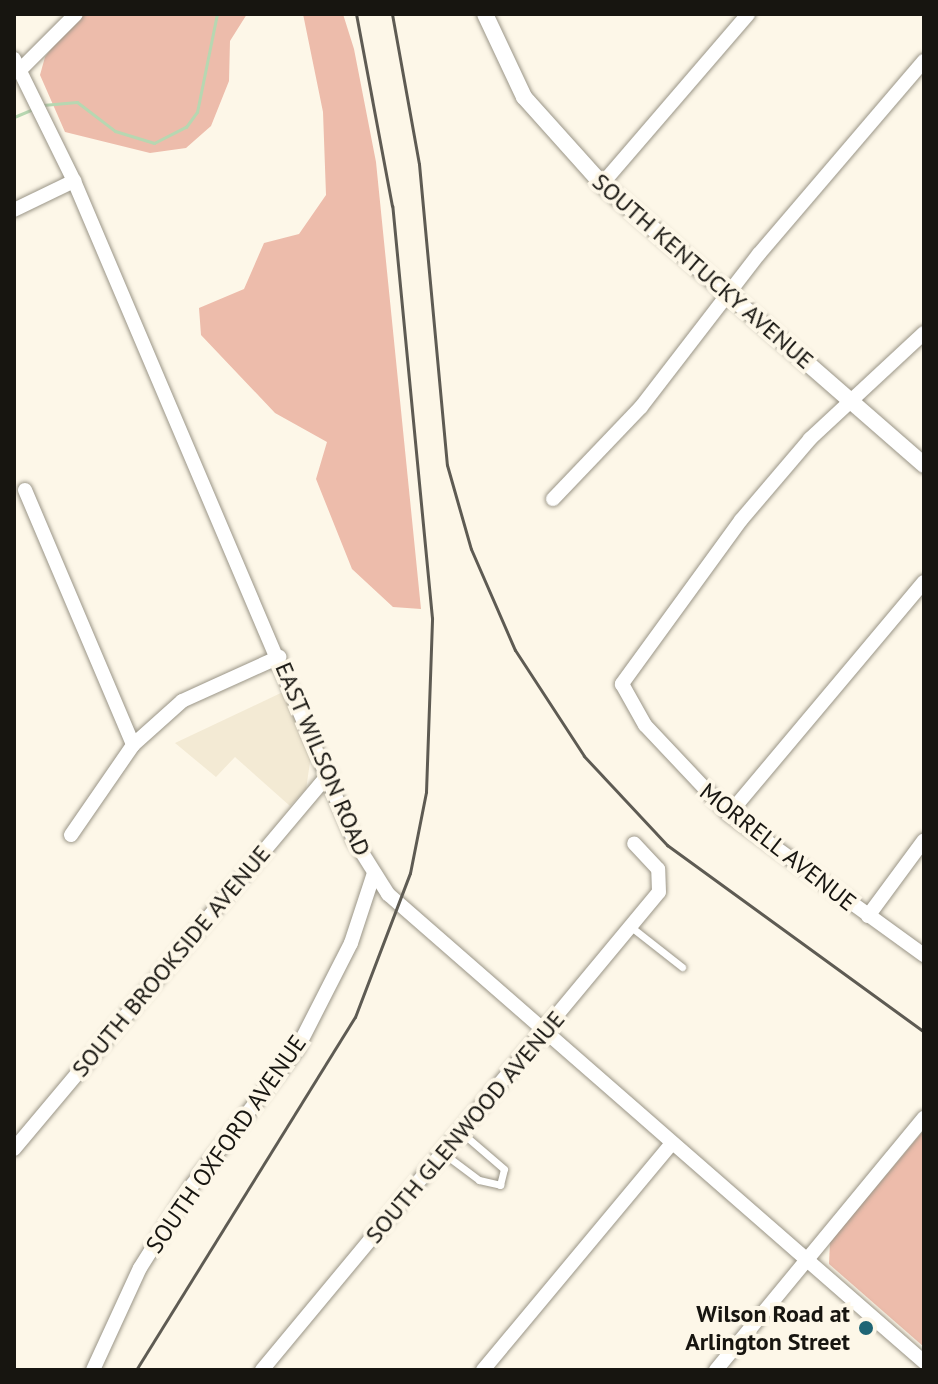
<!DOCTYPE html>
<html>
<head>
<meta charset="utf-8">
<style>
  body { margin:0 }
  #map { position:relative; width:938px; height:1384px; overflow:hidden; background:#fdf7e8; font-family:"PT Sans",sans-serif }
  div>[style] { position:absolute }
  [style*='--x'] { left:calc(var(--x)*1px); top:calc(var(--y)*1px); width:calc(var(--w)*1px); rotate:calc(var(--a)*1deg) }
  .built>* { inset:0; background:#f3ead4 }
  .forest>* { inset:0; background:#edbcab }
  .stream>* { height:3px; margin:-1.5px; padding:0 1.5px; transform-origin:1.5px; border-radius:1.5px; background:#b7d7b1 }
  .roads { filter:drop-shadow(0 0 2px #9a9587) drop-shadow(0 0 2px #9a9587) }
  .service>* { height:7px; margin:-3.5px; padding:0 3.5px; transform-origin:3.5px; border-radius:3.5px; background:#fff }
  .minor>* { height:14px; margin:-7px; padding:0 7px; transform-origin:7px; border-radius:7px; background:#fff }
  .tertiary>* { height:16px; margin:-8px; padding:0 8px; transform-origin:8px; border-radius:8px; background:#fff }
  .rail>* { height:3px; margin:-1.5px; padding:0 1.5px; transform-origin:1.5px; border-radius:1.5px; background:#5e5b53 }
  .dots>* { width:22px; height:22px; translate:-50% -50%; box-sizing:border-box; border:4px solid #fdf7e8; border-radius:50% }
  span { translate:-50% -50%; white-space:nowrap; text-align:center; line-height:1.15; -webkit-text-stroke:8px #fdf7e8; paint-order:stroke }
  .street-label { font-size:24px; color:#171510 }
  .poi-label { font-size:24px; color:#171510; font-weight:700 }
  .right { translate:-100% -50%; text-align:right }
  .frame { position:absolute; inset:0; border:16px solid #171510; pointer-events:none }
</style>
</head>
<body>
<div id="map">
  <div class="built">
    <i style="clip-path:polygon(285px 691px,311px 756px,306px 789px,290px 806px,235px 757px,216px 777px,175px 743px)"></i>
  </div>
  <div class="forest">
    <i style="clip-path:polygon(78px 14px,247px 14px,230px 41px,229px 81px,211px 126px,186px 148px,150px 153px,65px 132px,40px 75px,45px 57px)"></i>
    <i style="clip-path:polygon(303px 14px,343px 14px,354px 49px,376px 162px,421px 609px,393px 607px,352px 569px,316px 479px,327px 442px,275px 413px,201px 335px,199px 308px,244px 289px,264px 243px,299px 234px,326px 195px,323px 112px)"></i>
    <i style="clip-path:polygon(924px 1130px,924px 1347px,829px 1264px,830px 1242px)"></i>
  </div>
  <div class="stream">
    <i style="--x:43;--y:105;--w:34;--a:-5"></i>
    <i style="--x:77;--y:102;--w:48;--a:37.3"></i>
    <i style="--x:115;--y:131;--w:41;--a:17.1"></i>
    <i style="--x:154;--y:143;--w:36;--a:-27"></i>
    <i style="--x:186;--y:127;--w:19;--a:-54"></i>
    <i style="--x:197;--y:112;--w:100;--a:-78.5"></i>
    <i style="--x:14;--y:117;--w:21;--a:-23"></i>
  </div>
  <div class="roads">
    <div class="service">
      <i style="--x:631;--y:927;--w:65;--a:38.1"></i>
      <i style="--x:443;--y:1153;--w:45;--a:36.9"></i>
      <i style="--x:479;--y:1180;--w:22;--a:13"></i>
      <i style="--x:500;--y:1185;--w:16;--a:-76"></i>
      <i style="--x:504;--y:1169;--w:57;--a:-139.3"></i>
    </div>
    <div class="minor">
      <i style="--x:14;--y:59;--w:136;--a:63.8"></i>
      <i style="--x:74;--y:181;--w:716;--a:66.98"></i>
      <i style="--x:354;--y:840;--w:64;--a:57.8"></i>
      <i style="--x:388;--y:894;--w:712;--a:41.13"></i>
      <i style="--x:22;--y:68;--w:76;--a:-45"></i>
      <i style="--x:602;--y:184;--w:224;--a:-49.3"></i>
      <i style="--x:14;--y:210;--w:67;--a:-25.8"></i>
      <i style="--x:924;--y:333;--w:156;--a:137.1"></i>
      <i style="--x:810;--y:439;--w:106;--a:130.4"></i>
      <i style="--x:741;--y:520;--w:203;--a:126"></i>
      <i style="--x:622;--y:684;--w:47;--a:60.7"></i>
      <i style="--x:645;--y:725;--w:122;--a:46.7"></i>
      <i style="--x:729;--y:814;--w:241;--a:35.9"></i>
      <i style="--x:25;--y:490;--w:277;--a:67"></i>
      <i style="--x:553;--y:499;--w:127;--a:-46.3"></i>
      <i style="--x:641;--y:407;--w:193;--a:-52.4"></i>
      <i style="--x:759;--y:254;--w:254;--a:-49.5"></i>
      <i style="--x:729;--y:814;--w:303;--a:-50"></i>
      <i style="--x:71;--y:835;--w:109;--a:-55.4"></i>
      <i style="--x:133;--y:745;--w:66;--a:-41.9"></i>
      <i style="--x:182;--y:701;--w:107;--a:-24.4"></i>
      <i style="--x:868;--y:916;--w:94;--a:-53.6"></i>
      <i style="--x:14;--y:1149;--w:490;--a:-50"></i>
      <i style="--x:93;--y:1370;--w:112;--a:-65.3"></i>
      <i style="--x:140;--y:1268;--w:99;--a:-57.8"></i>
      <i style="--x:193;--y:1184;--w:170;--a:-52.4"></i>
      <i style="--x:297;--y:1049;--w:119;--a:-63"></i>
      <i style="--x:351;--y:943;--w:74;--a:-71.8"></i>
      <i style="--x:262;--y:1370;--w:621;--a:-50.29"></i>
      <i style="--x:659;--y:892;--w:23;--a:-92"></i>
      <i style="--x:658;--y:869;--w:35;--a:-133"></i>
      <i style="--x:483;--y:1370;--w:294;--a:-50.2"></i>
      <i style="--x:716;--y:1370;--w:327;--a:-50.5"></i>
    </div>
    <div class="tertiary">
      <i style="--x:485;--y:14;--w:92;--a:64.8"></i>
      <i style="--x:524;--y:97;--w:117;--a:48.1"></i>
      <i style="--x:602;--y:184;--w:427;--a:41.1"></i>
    </div>
  </div>
  <div class="rail">
    <i style="--x:392;--y:14;--w:152;--a:79.8"></i>
    <i style="--x:419;--y:164;--w:302;--a:84.7"></i>
    <i style="--x:447;--y:465;--w:87;--a:74.1"></i>
    <i style="--x:471;--y:549;--w:110;--a:66.5"></i>
    <i style="--x:515;--y:650;--w:126;--a:56.9"></i>
    <i style="--x:584;--y:756;--w:122;--a:47"></i>
    <i style="--x:667;--y:845;--w:318;--a:36"></i>
    <i style="--x:136;--y:1370;--w:415;--a:-58.2"></i>
    <i style="--x:355;--y:1017;--w:154;--a:-69.1"></i>
    <i style="--x:410;--y:873;--w:83;--a:-78.8"></i>
    <i style="--x:426;--y:792;--w:174;--a:-88"></i>
    <i style="--x:432;--y:618;--w:414;--a:-95.5"></i>
    <i style="--x:392;--y:206;--w:195;--a:-100.6"></i>
  </div>
  <div class="dots">
    <i style="left:866px;top:1328px;background:#1f6575"></i>
  </div>
  <div class="street-label">
    <span style="left:703px;top:271px;rotate:41deg">SOUTH KENTUCKY AVENUE</span>
    <span style="left:323px;top:759px;rotate:67deg">EAST WILSON ROAD</span>
    <span style="left:778px;top:847px;rotate:38deg">MORRELL AVENUE</span>
    <span style="left:171px;top:961px;rotate:-50deg">SOUTH BROOKSIDE AVENUE</span>
    <span style="left:465px;top:1127px;rotate:-50deg">SOUTH GLENWOOD AVENUE</span>
    <span style="left:226px;top:1144px;rotate:-55deg">SOUTH OXFORD AVENUE</span>
  </div>
  <div class="poi-label">
    <span class="right" style="left:850px;top:1328px">Wilson Road at<br>Arlington Street</span>
  </div>
  <div class="frame"></div>
</div>
</body>
</html>
